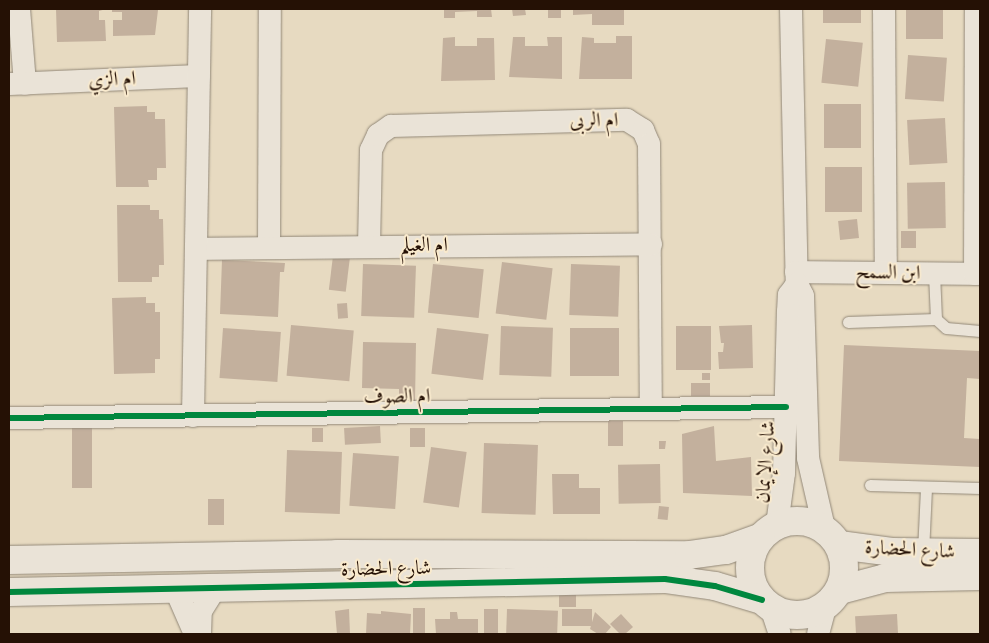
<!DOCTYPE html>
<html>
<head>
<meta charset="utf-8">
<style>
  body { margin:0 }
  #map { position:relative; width:989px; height:643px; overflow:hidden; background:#e7dac1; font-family:"IM FELL English",Amiri,serif }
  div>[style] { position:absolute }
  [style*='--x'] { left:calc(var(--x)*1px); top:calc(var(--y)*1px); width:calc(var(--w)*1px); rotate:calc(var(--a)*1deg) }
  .building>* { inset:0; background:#c3b09d; transform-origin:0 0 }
  .roads { filter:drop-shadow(0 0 1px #928878) drop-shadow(0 0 1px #928878) }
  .service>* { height:11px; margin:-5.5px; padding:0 5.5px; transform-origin:5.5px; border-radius:5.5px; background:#eae3d7 }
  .minor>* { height:22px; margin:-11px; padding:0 11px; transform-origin:11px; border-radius:11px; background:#eae3d7 }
  .tertiary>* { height:28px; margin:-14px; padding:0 14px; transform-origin:14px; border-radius:14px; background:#eae3d7 }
  .tertiary>.ring { margin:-14px; padding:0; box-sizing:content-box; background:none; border:28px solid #eae3d7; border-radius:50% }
  .cycleway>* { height:6px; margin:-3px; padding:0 3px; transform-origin:3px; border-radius:3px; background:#00873e }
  span { translate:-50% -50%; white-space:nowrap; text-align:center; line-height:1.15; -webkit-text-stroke:4px #f9eacd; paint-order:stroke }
  .street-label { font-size:20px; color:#251105 }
  .frame { position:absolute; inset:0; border:10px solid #251105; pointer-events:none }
</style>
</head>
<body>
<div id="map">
  <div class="building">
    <i style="clip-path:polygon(56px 9px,106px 9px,99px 11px,99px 20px,105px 20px,106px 41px,57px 42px)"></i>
    <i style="clip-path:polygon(112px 9px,158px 10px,155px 35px,113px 36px,113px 20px,122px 20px,122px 12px,112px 12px)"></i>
    <i style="clip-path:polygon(444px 9px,491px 9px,492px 17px,477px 17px,477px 11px,455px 12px,455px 18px,444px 18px)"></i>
    <i style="clip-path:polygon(512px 9px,525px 9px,526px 15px,513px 16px)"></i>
    <i style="left:548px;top:9px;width:13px;height:9px"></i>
    <i style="clip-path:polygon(573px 9px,624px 9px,624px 25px,592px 25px,592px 14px,573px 15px)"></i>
    <i style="left:823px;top:9px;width:38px;height:14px"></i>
    <i style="left:906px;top:9px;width:37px;height:30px"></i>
    <i style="clip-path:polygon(616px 36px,632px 36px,632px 79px,579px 79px,582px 37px,594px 38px,594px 43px,616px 43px)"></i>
    <i style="clip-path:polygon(455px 37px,455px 46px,477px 46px,477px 38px,494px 38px,495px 80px,441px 81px,443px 38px)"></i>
    <i style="clip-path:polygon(513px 37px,525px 37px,525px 46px,548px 46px,547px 37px,562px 37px,562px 79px,509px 77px)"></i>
    <i style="left:826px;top:39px;width:37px;height:44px;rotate:6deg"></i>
    <i style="left:908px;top:55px;width:39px;height:44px;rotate:4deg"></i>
    <i style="left:824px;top:104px;width:37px;height:44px"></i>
    <i style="clip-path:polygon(147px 106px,147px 112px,155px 112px,155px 119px,165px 119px,166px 168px,157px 168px,157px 180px,148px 180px,149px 187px,116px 187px,114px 107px)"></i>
    <i style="left:945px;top:118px;width:45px;height:38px;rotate:87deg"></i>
    <i style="left:825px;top:167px;width:37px;height:45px"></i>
    <i style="left:945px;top:182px;width:46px;height:38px;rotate:89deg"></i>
    <i style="clip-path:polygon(117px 205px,150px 205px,150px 210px,159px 210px,159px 219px,163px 219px,164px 265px,159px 265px,159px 277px,152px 277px,152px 282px,118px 282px)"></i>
    <i style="left:857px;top:219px;width:19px;height:19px;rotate:84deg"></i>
    <i style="left:901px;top:231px;width:15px;height:17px"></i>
    <i style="left:333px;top:256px;width:17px;height:34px;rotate:7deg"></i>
    <i style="clip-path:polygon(222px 260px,285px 263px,284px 272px,280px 272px,278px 317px,220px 314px)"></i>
    <i style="left:502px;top:262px;width:51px;height:52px;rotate:7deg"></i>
    <i style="left:363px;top:264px;width:53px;height:52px;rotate:2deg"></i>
    <i style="left:433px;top:264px;width:51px;height:49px;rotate:6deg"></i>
    <i style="left:571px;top:264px;width:49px;height:51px;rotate:2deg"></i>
    <i style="clip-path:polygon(146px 297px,146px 303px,155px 303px,155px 312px,160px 312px,160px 359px,155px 359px,155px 373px,114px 374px,112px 298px)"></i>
    <i style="left:347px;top:303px;width:15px;height:10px;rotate:86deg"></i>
    <i style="left:291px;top:325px;width:63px;height:51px;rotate:5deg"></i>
    <i style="clip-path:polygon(752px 325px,753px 368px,719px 369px,718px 352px,723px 352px,724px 343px,721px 343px,719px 326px)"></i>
    <i style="left:501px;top:326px;width:52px;height:49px;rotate:2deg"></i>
    <i style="left:676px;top:326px;width:35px;height:44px"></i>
    <i style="left:223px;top:328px;width:58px;height:50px;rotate:4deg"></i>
    <i style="left:437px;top:328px;width:52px;height:46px;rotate:7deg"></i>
    <i style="left:570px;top:328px;width:49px;height:48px"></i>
    <i style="clip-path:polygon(363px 342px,416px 343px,415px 402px,399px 401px,399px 389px,362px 388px)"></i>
    <i style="clip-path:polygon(844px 345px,980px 351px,980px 379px,967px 378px,964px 438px,980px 439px,980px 467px,839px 461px)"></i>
    <i style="left:702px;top:373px;width:8px;height:7px"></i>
    <i style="left:710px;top:383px;width:13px;height:19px;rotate:90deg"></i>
    <i style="left:608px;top:421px;width:15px;height:25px"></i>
    <i style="left:380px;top:426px;width:17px;height:36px;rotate:87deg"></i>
    <i style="clip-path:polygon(714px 426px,716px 461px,751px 457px,752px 496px,683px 493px,682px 434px)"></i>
    <i style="left:72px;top:428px;width:20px;height:60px"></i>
    <i style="left:312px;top:428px;width:11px;height:14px"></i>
    <i style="left:410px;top:428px;width:15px;height:19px"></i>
    <i style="clip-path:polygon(659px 441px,666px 441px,665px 449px,659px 449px)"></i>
    <i style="left:484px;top:443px;width:54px;height:70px;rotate:2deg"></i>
    <i style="left:431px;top:447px;width:36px;height:56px;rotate:8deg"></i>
    <i style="left:287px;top:450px;width:55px;height:62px;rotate:2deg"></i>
    <i style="left:353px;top:453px;width:46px;height:53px;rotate:4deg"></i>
    <i style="left:660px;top:464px;width:39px;height:42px;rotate:89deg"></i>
    <i style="clip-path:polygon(552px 474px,579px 474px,579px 488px,600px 488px,600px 514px,553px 514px)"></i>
    <i style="left:208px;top:499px;width:16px;height:26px"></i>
    <i style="left:659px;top:506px;width:10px;height:13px;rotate:6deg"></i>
    <i style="left:559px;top:592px;width:17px;height:15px"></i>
    <i style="left:413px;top:608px;width:12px;height:26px"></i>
    <i style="clip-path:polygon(349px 609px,350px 634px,337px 634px,335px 611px)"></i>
    <i style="left:484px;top:609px;width:14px;height:25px"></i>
    <i style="left:507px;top:609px;width:51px;height:25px;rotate:2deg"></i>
    <i style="left:562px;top:609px;width:30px;height:17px"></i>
    <i style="clip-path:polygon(381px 611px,411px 614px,410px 634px,366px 634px,367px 613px,381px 614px)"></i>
    <i style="clip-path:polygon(450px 612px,457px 612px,458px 619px,478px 619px,478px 634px,436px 634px,435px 619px,450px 619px)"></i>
    <i style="clip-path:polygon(595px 612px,611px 627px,605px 634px,598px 634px,590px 629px)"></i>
    <i style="clip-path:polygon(621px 614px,633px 627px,625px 634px,620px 634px,610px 624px)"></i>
    <i style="left:897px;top:614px;width:20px;height:42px;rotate:87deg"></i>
  </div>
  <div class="roads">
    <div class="service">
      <i style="--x:934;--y:273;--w:46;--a:87.5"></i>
      <i style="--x:936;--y:319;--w:13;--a:42"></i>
      <i style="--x:946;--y:328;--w:34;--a:5"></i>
      <i style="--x:848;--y:322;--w:88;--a:-2"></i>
      <i style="--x:870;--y:485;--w:110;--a:1.6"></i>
      <i style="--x:923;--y:552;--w:64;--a:-87.3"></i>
    </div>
    <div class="minor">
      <i style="--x:19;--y:9;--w:75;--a:85.4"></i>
      <i style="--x:791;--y:9;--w:275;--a:88.8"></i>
      <i style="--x:797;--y:284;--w:13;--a:63"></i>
      <i style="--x:803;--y:296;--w:162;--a:88.2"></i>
      <i style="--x:808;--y:458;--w:72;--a:77.1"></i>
      <i style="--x:884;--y:9;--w:263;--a:89.6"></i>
      <i style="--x:9;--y:84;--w:190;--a:-2.4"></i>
      <i style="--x:369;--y:246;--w:96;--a:-88.8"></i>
      <i style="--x:371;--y:150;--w:17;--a:-65"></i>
      <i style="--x:378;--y:135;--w:16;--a:-35"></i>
      <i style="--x:391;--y:126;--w:236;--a:-1.5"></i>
      <i style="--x:627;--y:120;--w:19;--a:32"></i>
      <i style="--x:643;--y:130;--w:15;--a:67"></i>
      <i style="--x:649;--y:144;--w:265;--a:89.6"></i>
      <i style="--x:269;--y:248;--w:239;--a:-89.8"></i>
      <i style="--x:197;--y:249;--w:454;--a:-0.6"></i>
      <i style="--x:796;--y:272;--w:184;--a:0.6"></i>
      <i style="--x:975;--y:274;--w:265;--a:-89.8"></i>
      <i style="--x:193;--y:416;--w:407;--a:-89"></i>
      <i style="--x:9;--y:418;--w:777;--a:-0.81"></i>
      <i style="--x:777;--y:525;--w:52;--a:-82.3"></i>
      <i style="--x:784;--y:473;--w:161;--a:-88.6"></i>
      <i style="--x:788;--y:312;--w:17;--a:-87"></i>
      <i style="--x:789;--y:295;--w:14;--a:-54"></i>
      <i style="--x:175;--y:588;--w:50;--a:66.5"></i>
      <i style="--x:771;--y:607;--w:28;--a:72"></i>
      <i style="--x:200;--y:634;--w:23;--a:-88"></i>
      <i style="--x:201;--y:611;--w:26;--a:-58"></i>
      <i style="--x:818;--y:634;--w:28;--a:-75"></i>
    </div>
    <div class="tertiary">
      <i class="ring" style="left:750px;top:521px;width:66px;height:66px"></i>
      <i style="--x:839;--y:545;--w:53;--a:7.5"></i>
      <i style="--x:892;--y:552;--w:88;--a:0.7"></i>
      <i style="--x:9;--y:560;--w:328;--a:-1"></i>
      <i style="--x:337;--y:554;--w:352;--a:0.2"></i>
      <i style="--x:689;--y:555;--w:37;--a:-8"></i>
      <i style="--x:726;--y:550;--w:37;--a:-20"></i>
      <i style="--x:840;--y:590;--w:47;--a:-14.9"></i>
      <i style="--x:885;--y:578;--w:95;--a:-1.2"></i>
      <i style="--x:9;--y:592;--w:656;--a:-1.14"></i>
      <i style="--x:665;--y:579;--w:50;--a:8"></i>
      <i style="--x:715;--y:586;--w:49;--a:16.6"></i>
    </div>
  </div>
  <div class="cycleway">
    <i style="--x:9;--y:418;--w:777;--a:-0.81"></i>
    <i style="--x:9;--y:592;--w:656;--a:-1.14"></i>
    <i style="--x:665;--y:579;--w:50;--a:8"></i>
    <i style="--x:715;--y:586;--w:49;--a:16.6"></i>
  </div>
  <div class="street-label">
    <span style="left:112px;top:80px;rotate:-3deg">ام الزي</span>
    <span style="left:594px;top:121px;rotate:-1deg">ام الربى</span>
    <span style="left:424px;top:245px">ام الغيلم</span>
    <span style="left:888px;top:273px;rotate:1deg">ابن السمح</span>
    <span style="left:397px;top:397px;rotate:-1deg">ام الصوف</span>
    <span style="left:766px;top:462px;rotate:-86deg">شارع الإيمان</span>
    <span style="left:910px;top:550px;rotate:3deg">شارع الحضارة</span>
    <span style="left:386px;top:569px;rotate:-1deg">شارع الحضارة</span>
  </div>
  <div class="frame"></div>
</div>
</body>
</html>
